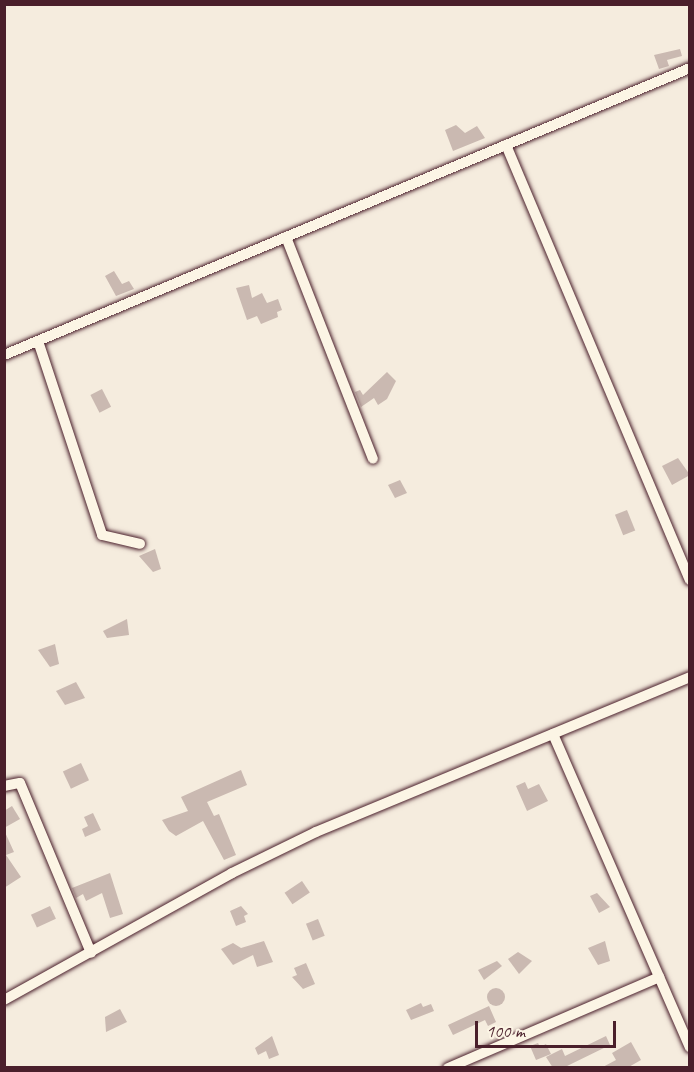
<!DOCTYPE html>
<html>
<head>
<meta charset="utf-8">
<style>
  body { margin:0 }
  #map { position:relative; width:694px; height:1072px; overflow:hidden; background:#f5ecde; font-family:Caveat,sans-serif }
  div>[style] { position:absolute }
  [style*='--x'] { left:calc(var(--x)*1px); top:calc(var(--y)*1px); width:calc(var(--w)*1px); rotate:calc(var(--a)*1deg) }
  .building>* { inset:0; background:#cab9b1; transform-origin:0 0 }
  .round { border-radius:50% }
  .roads { filter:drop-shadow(0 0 2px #4a1f2b) drop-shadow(0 0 2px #4a1f2b) }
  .minor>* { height:10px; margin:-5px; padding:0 5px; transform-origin:5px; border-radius:5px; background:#fcf5e5 }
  span { translate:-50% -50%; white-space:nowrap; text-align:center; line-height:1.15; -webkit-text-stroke:4.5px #fcf5e5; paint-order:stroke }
  .frame { position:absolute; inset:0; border:6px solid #4a1f2b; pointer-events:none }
  .scale { position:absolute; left:475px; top:1021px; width:141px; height:27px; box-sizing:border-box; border:3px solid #4a1f2b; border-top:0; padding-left:8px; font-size:18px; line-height:21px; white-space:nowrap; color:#4a1f2b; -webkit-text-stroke:4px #fcf5e5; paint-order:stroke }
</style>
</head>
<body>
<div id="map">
  <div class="building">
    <i style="clip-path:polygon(680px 49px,682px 56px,667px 60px,669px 66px,659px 69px,654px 55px)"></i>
    <i style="clip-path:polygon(456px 125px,465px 133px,477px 126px,485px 138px,453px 151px,445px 130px)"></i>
    <i style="clip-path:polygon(114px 271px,122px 284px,129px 281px,134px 289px,116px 296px,105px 276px)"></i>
    <i style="clip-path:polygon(249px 285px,252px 298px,262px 293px,267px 303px,278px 299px,282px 310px,277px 312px,278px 317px,261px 324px,257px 316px,247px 320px,236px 288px)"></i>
    <i style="clip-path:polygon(387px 372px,396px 381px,387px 399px,378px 405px,374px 398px,361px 407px,355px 392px,360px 390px,363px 395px)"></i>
    <i style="left:102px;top:389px;width:20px;height:13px;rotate:63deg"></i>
    <i style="clip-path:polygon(678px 458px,690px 475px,672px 485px,662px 466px)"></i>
    <i style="clip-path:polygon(400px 480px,407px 493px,395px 498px,388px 485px)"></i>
    <i style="left:627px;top:510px;width:22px;height:13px;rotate:68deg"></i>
    <i style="clip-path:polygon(155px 549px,161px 569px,153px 572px,139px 556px)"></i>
    <i style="clip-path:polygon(127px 619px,129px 635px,107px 638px,103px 631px)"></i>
    <i style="clip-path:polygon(55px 644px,59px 664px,50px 667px,38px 650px)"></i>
    <i style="clip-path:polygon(76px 682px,85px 698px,65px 705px,56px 691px)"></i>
    <i style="left:81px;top:763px;width:19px;height:20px;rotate:65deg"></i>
    <i style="clip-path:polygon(241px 770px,247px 785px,207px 802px,214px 816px,219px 814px,236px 855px,224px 860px,203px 821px,176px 836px,169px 831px,162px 820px,188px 811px,181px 797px)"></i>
    <i style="clip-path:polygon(525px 782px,528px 789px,539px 784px,548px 801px,527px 811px,516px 786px)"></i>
    <i style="clip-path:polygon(12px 806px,20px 819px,4px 828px,4px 811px)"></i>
    <i style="clip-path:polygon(93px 813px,101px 830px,85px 837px,82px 829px,88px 826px,84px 817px)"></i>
    <i style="clip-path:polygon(4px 830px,14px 852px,6px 855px,21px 877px,4px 888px)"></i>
    <i style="clip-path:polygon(110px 873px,123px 914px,110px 918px,102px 893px,86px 901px,83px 894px,76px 898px,72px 888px)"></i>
    <i style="left:302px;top:881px;width:14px;height:21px;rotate:56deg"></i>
    <i style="clip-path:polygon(597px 893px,610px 907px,599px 913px,590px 896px)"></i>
    <i style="left:50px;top:906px;width:14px;height:21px;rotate:65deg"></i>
    <i style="clip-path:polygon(241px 906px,248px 914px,244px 916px,246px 922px,236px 926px,230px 911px)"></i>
    <i style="left:318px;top:919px;width:18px;height:13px;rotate:68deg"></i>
    <i style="clip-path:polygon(264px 941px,273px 962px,257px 967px,253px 955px,233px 965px,221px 949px,233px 943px,241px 948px)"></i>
    <i style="clip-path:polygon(605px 941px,610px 961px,598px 965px,588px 948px)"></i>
    <i style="clip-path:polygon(518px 952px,532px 961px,519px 974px,508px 959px)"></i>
    <i style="clip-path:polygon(497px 961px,502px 966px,484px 980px,478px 970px)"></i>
    <i style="clip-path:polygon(306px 963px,315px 984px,303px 989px,292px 977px,297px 975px,294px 968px)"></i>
    <i class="round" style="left:487px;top:988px;width:18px;height:18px"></i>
    <i style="clip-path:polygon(421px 1003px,423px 1007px,431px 1004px,434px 1011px,411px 1020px,406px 1010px)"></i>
    <i style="clip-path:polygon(489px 1006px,496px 1022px,488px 1026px,485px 1020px,453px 1035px,448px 1025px)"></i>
    <i style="clip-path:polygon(120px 1009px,127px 1022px,106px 1032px,105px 1017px)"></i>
    <i style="clip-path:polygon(272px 1036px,279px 1055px,269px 1059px,266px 1051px,258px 1055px,255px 1048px)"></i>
    <i style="clip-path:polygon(606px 1036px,610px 1045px,563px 1068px,553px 1068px,546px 1057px,562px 1049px,565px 1056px)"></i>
    <i style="clip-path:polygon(631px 1042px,641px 1060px,627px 1068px,601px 1068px,616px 1060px,612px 1053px)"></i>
    <i style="clip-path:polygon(538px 1043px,540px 1047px,546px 1044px,551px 1054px,536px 1060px,530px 1046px)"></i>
  </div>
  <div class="roads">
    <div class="minor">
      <i style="--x:506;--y:145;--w:472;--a:67.1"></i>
      <i style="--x:286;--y:237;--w:238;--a:68.6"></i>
      <i style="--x:38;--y:341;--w:204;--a:71.7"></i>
      <i style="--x:102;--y:535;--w:39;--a:13"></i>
      <i style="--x:4;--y:355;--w:744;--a:-22.7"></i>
      <i style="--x:553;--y:734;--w:342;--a:66.4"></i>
      <i style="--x:4;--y:786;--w:16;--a:-11"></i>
      <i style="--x:20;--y:783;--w:184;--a:67.3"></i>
      <i style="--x:4;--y:1000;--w:261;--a:-29.1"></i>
      <i style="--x:232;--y:873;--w:93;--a:-26"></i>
      <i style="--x:316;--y:832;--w:405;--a:-22.5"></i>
      <i style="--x:448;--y:1068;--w:230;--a:-23.3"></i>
    </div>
  </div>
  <div class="frame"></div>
  <div class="scale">100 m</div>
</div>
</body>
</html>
